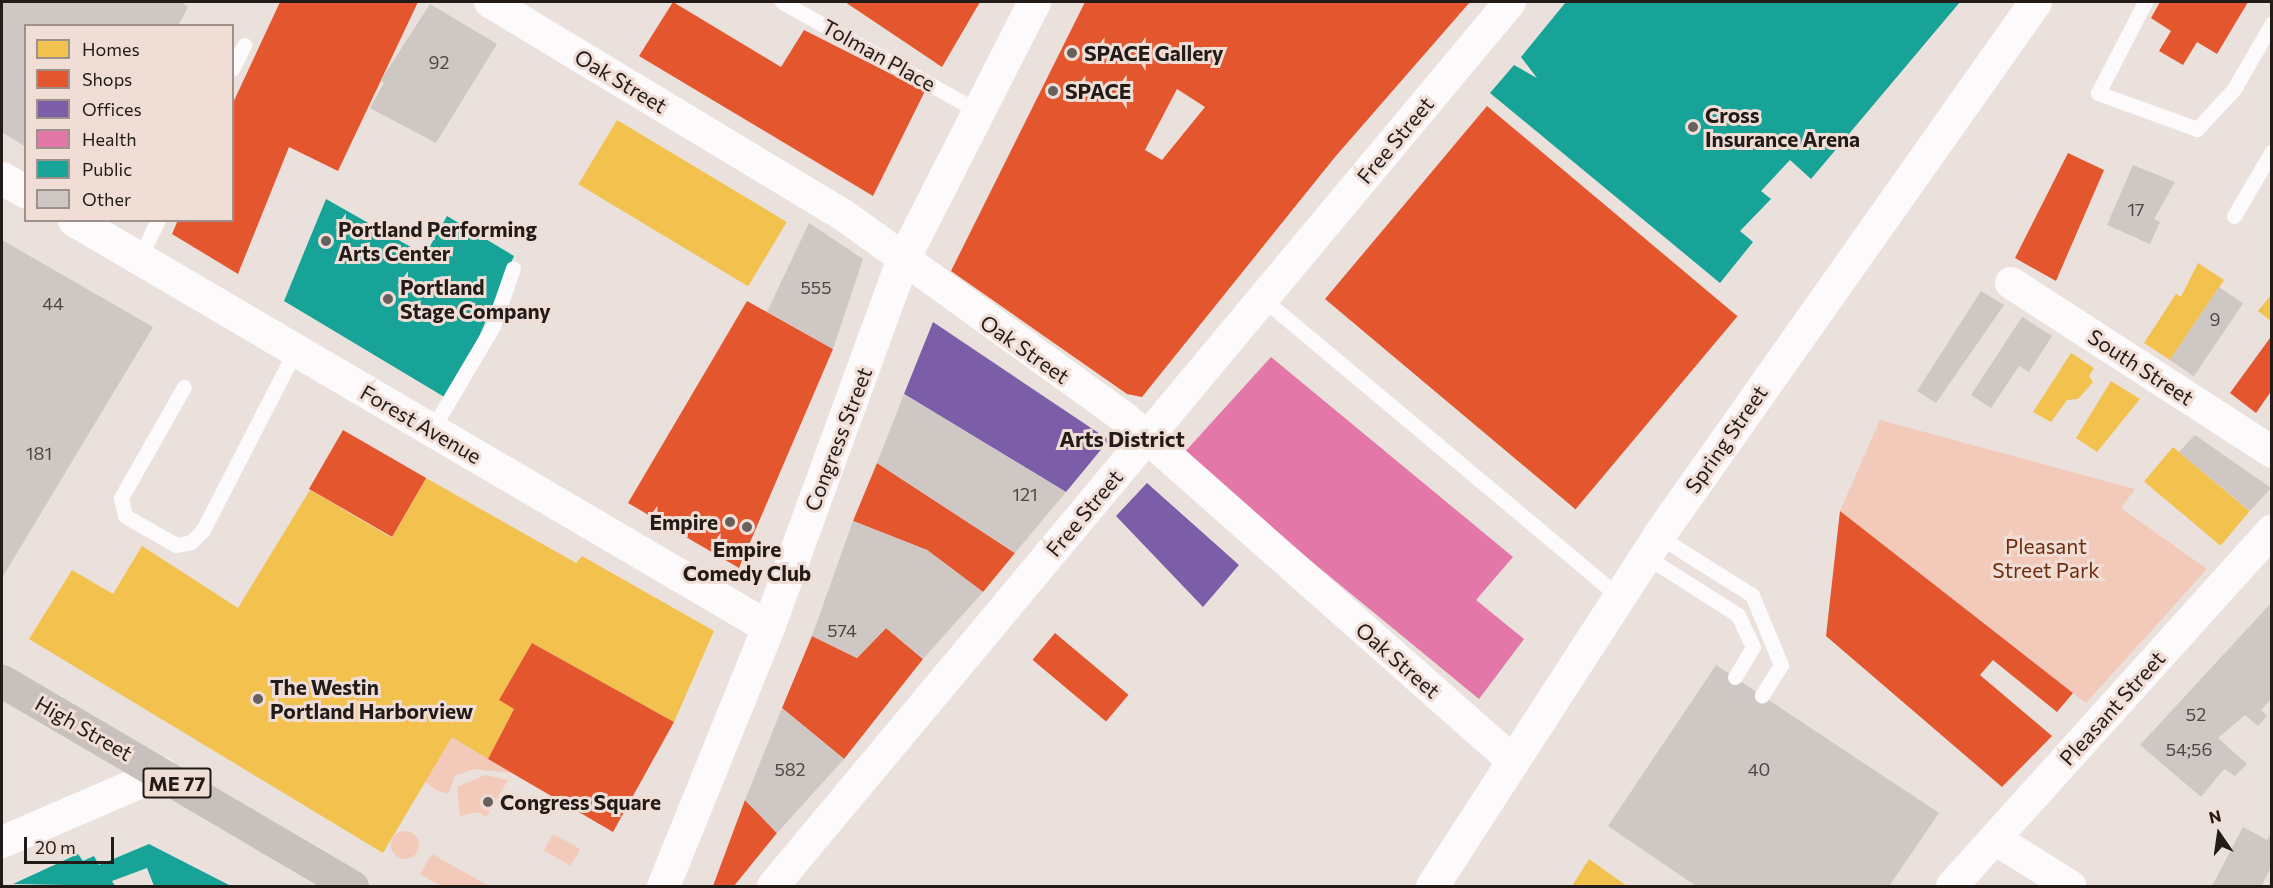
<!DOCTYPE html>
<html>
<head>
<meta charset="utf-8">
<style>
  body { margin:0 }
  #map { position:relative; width:2273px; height:888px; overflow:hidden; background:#eae0dc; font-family:Commissioner,sans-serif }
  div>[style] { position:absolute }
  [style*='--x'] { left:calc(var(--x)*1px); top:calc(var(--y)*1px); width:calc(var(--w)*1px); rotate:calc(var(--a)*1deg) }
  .green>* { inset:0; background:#f3cab9; transform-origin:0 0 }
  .round { border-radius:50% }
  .homes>* { inset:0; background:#f2c14e; transform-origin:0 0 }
  .shops>* { inset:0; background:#e4572e; transform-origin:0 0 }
  .offices>* { inset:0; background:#7b5ea7 }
  .health>* { inset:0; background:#e377a8 }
  .public>* { inset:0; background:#17a398 }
  .building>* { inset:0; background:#cec7c3; transform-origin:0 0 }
  .lane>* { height:15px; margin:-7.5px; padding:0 7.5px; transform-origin:7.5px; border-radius:7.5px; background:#fcfafa }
  .street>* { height:32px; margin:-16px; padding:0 16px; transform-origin:16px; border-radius:16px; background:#fcfafa }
  .secondary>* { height:33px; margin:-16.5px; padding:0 16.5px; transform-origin:16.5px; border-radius:16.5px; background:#fcfafa }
  .primary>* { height:33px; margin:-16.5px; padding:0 16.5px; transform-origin:16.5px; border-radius:16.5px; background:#c8c0bc }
  .dots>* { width:16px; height:16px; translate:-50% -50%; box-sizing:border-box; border:3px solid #f0ded6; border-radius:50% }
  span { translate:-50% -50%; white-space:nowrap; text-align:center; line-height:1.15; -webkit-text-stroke:6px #f0ded6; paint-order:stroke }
  .number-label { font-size:18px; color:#4d4643 }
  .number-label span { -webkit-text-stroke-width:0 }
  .shield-label span { padding:2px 4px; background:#f0ded6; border:2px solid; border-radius:4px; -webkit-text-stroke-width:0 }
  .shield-label { font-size:20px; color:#221b18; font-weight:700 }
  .poi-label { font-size:21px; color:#221b18; font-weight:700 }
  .left { translate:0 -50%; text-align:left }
  .right { translate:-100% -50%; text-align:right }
  .street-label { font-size:21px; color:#221b18 }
  .park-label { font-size:21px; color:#702d0d }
  .neighbourhood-label { font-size:22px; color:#221b18; font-weight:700 }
  .frame { position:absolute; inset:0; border:3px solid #221b18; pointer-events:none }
  .legend { position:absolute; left:24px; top:24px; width:210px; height:198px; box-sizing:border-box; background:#f0ded6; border:2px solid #9e908a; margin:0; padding:8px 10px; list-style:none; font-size:18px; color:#221b18 }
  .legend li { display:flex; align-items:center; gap:12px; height:30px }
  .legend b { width:30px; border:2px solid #9e908a }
  .north { position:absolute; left:2189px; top:804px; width:60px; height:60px; -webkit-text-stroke:4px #f0ded6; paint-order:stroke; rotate:347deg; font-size:16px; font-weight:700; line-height:24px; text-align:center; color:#221b18 }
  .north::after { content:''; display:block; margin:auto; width:21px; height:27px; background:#221b18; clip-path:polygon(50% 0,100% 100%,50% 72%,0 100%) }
  .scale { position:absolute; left:24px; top:837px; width:90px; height:27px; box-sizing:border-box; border:3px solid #221b18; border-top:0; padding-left:8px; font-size:18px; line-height:21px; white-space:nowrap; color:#221b18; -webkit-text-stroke:4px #f0ded6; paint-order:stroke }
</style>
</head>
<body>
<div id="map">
  <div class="green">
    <i style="clip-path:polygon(1880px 420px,2135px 489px,2121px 508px,2207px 569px,2086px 703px,1840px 511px)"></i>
    <i style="clip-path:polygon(452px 737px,512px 773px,474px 769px,455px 776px,448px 794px,436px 790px,425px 782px)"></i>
    <i style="clip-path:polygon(485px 775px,508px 780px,486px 817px,478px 812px,460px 816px,457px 787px)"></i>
    <i class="round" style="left:391px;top:831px;width:28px;height:28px"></i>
    <i style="left:553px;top:834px;width:31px;height:19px;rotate:29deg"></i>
    <i style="clip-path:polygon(432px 854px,487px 885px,441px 886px,420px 874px)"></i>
  </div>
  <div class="homes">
    <i style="left:617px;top:120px;width:198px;height:75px;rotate:31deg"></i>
    <i style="clip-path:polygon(2198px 263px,2224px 280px,2170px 360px,2144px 343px,2176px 294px,2181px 297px)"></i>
    <i style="clip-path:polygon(2272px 294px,2272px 322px,2258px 311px)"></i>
    <i style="clip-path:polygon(2071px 353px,2094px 368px,2089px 376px,2093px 382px,2078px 399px,2067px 400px,2051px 422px,2033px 412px)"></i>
    <i style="clip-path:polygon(2111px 381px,2140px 399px,2097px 452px,2076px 438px)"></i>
    <i style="left:2173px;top:447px;width:100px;height:45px;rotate:40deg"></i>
    <i style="clip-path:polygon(426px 478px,576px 563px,582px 556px,714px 631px,674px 722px,532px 643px,499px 700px,514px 709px,488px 759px,452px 737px,383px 853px,29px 639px,72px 570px,113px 594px,142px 546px,238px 608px,310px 490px,392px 538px)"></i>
    <i style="clip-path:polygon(1589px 859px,1627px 886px,1572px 886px)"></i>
  </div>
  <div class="shops">
    <i style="clip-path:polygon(280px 2px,418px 2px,338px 171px,289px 147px,238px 274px,172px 234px,178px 220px,232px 220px,232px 105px)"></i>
    <i style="clip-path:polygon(673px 2px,781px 67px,804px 30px,925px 91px,873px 196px,639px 56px)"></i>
    <i style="clip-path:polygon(845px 2px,980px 2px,942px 67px)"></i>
    <i style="clip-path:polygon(evenodd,1085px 2px,1470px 2px,1335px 157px,1142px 397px,1127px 394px,951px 271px,1085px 2px,1177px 89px,1205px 107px,1162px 160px,1145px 150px,1177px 89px)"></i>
    <i style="clip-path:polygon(2160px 2px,2248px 2px,2217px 54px,2197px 42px,2183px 65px,2159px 51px,2171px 31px,2151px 18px)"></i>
    <i style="left:1487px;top:106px;width:327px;height:252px;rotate:40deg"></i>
    <i style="clip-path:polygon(2068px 153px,2104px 170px,2056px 281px,2015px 258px)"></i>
    <i style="clip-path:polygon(747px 301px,833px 349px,739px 568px,628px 503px)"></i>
    <i style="clip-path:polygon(2270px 338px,2272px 390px,2256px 413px,2230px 393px)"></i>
    <i style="left:343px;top:430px;width:96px;height:68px;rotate:30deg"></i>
    <i style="clip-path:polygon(877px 463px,1015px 553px,983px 592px,927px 550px,853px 521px)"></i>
    <i style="clip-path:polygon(1840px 511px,2073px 693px,2057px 712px,1993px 660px,1980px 675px,2052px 736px,2002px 787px,1826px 636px)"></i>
    <i style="clip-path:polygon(886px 628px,923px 659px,844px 759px,782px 708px,812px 636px,857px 658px)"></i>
    <i style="left:1055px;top:633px;width:96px;height:35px;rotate:40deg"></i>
    <i style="clip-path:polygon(532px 643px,674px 722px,613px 832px,488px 759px,514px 709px,499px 700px)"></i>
    <i style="clip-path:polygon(745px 800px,777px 833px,734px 886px,713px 886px)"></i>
  </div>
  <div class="offices">
    <i style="clip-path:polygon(933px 322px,1109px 440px,1066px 492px,904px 394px)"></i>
    <i style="clip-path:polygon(1147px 483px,1239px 565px,1203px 607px,1116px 516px)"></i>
  </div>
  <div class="health">
    <i style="clip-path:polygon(1271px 357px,1513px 557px,1476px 600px,1524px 639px,1479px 699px,1182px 455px)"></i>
  </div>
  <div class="public">
    <i style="clip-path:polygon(1566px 2px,1960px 2px,1811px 179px,1790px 160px,1761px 191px,1771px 199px,1740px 231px,1753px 242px,1720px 283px,1490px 93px,1514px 65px,1537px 78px,1521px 57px)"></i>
    <i style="clip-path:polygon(326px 199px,425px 255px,447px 216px,514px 256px,472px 353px,446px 398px,284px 301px)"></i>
    <i style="clip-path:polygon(149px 844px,231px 886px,154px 886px,147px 868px,112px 881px,115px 886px,13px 884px,78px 854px,83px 861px,94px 856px,99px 865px)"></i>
  </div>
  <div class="building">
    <i style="clip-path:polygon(2px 2px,182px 2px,188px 7px,178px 26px,26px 26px,26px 147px,2px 132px)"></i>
    <i style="clip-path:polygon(430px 4px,497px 44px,436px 143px,370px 108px,384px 83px,381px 80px)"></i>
    <i style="clip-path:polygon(2133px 165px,2175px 182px,2154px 219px,2160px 222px,2150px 244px,2107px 225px)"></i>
    <i style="clip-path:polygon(809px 223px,863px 259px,833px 349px,767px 312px)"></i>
    <i style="clip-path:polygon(2px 240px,153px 327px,2px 578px)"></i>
    <i style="left:2219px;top:287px;width:29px;height:88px;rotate:34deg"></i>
    <i style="clip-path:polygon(1981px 291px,2004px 305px,1936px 403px,1917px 391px)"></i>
    <i style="clip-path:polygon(2022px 317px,2052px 336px,2029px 372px,2019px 366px,1991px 408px,1971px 395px)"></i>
    <i style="clip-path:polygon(904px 394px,1066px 492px,1015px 553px,877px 463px)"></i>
    <i style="clip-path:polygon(2195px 435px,2271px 488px,2250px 511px,2179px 452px)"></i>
    <i style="clip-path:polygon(853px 521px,927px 550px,983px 592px,923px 659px,886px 628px,857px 658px,812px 636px)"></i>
    <i style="clip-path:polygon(2272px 602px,2272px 698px,2261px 710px,2267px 716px,2258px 726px,2245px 715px,2218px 738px,2247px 764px,2235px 776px,2224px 769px,2201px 797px,2140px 745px)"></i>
    <i style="clip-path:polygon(1716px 665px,1939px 813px,1889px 886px,1696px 886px,1608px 826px)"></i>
    <i style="clip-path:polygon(782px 708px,844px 759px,777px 833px,745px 800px)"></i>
    <i style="clip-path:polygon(2243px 827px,2267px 840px,2272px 830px,2272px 865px,2262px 885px,2212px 886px)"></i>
  </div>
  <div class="lane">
    <i style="--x:782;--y:2;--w:222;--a:29.1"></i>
    <i style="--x:2145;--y:2;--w:102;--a:117.3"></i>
    <i style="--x:2098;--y:93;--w:105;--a:20"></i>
    <i style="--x:2197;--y:129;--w:54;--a:-47.2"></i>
    <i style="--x:2234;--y:89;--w:76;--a:-60.1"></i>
    <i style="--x:232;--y:69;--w:27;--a:-63"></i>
    <i style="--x:2234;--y:216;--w:75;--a:-59.7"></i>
    <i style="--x:139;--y:259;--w:43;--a:-64"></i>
    <i style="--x:1262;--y:298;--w:466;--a:39.9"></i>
    <i style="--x:184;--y:387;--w:128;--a:119.6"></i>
    <i style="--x:121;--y:498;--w:18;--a:77"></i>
    <i style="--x:125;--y:516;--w:59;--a:29.6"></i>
    <i style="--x:176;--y:545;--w:15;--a:-11"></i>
    <i style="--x:191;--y:542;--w:17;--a:-45"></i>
    <i style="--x:203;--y:530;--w:201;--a:-62.8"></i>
    <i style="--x:431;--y:431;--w:122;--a:-59.4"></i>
    <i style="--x:493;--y:326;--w:61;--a:-71"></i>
    <i style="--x:1658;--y:536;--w:111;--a:32.1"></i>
    <i style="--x:1752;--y:595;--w:76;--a:67.5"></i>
    <i style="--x:1781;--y:665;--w:36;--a:122"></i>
    <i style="--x:1645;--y:556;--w:110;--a:32.4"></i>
    <i style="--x:1738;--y:615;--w:35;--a:65"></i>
    <i style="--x:1753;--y:647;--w:35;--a:121"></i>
  </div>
  <div class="street">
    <i style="--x:490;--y:2;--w:411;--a:31.1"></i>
    <i style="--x:842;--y:214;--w:350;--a:35.8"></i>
    <i style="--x:1126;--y:419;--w:516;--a:41.47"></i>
    <i style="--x:2011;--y:283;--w:311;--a:32.9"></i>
    <i style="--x:1995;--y:839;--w:89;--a:32.1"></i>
    <i style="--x:2;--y:842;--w:174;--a:-23.3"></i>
    <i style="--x:773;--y:886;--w:1151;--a:-50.18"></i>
    <i style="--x:1952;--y:886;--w:479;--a:-48"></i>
  </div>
  <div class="secondary">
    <i style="--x:2;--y:178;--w:28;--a:30"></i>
    <i style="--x:74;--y:220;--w:805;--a:30.39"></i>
    <i style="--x:663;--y:886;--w:279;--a:-67.9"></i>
    <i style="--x:768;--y:627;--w:390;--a:-69.9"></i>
    <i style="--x:902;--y:261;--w:291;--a:-63"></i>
    <i style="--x:1432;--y:886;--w:417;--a:-57.1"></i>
    <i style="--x:1658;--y:536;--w:654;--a:-54.78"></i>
  </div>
  <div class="primary">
    <i style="--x:2;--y:681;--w:406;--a:30.4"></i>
  </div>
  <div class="dots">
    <i style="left:1072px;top:53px;background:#68605d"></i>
    <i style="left:1053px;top:91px;background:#68605d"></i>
    <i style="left:1693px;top:127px;background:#68605d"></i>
    <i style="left:326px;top:241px;background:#68605d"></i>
    <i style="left:388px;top:299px;background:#68605d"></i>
    <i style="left:730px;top:522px;background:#68605d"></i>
    <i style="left:747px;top:527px;background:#68605d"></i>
    <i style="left:258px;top:699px;background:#68605d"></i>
    <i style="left:488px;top:802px;background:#68605d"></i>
  </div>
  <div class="number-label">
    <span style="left:439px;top:62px">92</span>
    <span style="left:2136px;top:209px">17</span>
    <span style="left:816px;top:287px">555</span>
    <span style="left:53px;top:303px">44</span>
    <span style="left:2215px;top:319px">9</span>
    <span style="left:39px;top:453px">181</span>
    <span style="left:1025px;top:494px">121</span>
    <span style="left:842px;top:630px">574</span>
    <span style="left:2196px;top:714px">52</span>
    <span style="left:2189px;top:749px">54;56</span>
    <span style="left:790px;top:769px">582</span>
    <span style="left:1759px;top:769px">40</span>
  </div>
  <div class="shield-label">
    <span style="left:177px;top:783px">ME 77</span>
  </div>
  <div class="poi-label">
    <span class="left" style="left:1084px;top:53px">SPACE Gallery</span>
    <span class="left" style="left:1065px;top:91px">SPACE</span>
    <span class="left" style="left:1705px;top:127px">Cross<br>Insurance Arena</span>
    <span class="left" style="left:338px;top:241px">Portland Performing<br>Arts Center</span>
    <span class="left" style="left:400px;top:299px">Portland<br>Stage Company</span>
    <span class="right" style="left:718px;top:522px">Empire</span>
    <span style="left:747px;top:561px">Empire<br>Comedy Club</span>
    <span class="left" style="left:270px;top:699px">The Westin<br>Portland Harborview</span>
    <span class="left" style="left:500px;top:802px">Congress Square</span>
  </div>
  <div class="street-label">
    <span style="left:879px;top:55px;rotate:29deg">Tolman Place</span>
    <span style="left:621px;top:81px;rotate:31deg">Oak Street</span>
    <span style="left:1395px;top:140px;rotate:-50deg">Free Street</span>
    <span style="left:1025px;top:349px;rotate:35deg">Oak Street</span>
    <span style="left:2141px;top:367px;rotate:33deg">South Street</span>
    <span style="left:421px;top:424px;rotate:30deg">Forest Avenue</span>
    <span style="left:838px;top:439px;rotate:-69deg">Congress Street</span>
    <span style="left:1726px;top:439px;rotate:-55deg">Spring Street</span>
    <span style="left:1084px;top:513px;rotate:-50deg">Free Street</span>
    <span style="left:1398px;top:660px;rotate:41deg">Oak Street</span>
    <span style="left:2112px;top:708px;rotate:-48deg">Pleasant Street</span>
    <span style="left:84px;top:728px;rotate:30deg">High Street</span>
  </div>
  <div class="park-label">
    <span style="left:2046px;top:558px">Pleasant<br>Street Park</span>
  </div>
  <div class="neighbourhood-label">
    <span style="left:1122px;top:439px">Arts District</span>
  </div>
  <div class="frame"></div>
  <ul class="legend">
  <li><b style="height:16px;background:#f2c14e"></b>Homes</li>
  <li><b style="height:16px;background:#e4572e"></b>Shops</li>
  <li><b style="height:16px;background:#7b5ea7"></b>Offices</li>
  <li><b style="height:16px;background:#e377a8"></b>Health</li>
  <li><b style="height:16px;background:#17a398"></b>Public</li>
  <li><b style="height:16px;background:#cec7c3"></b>Other</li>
  </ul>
  <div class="north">N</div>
  <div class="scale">20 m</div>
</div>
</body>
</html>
